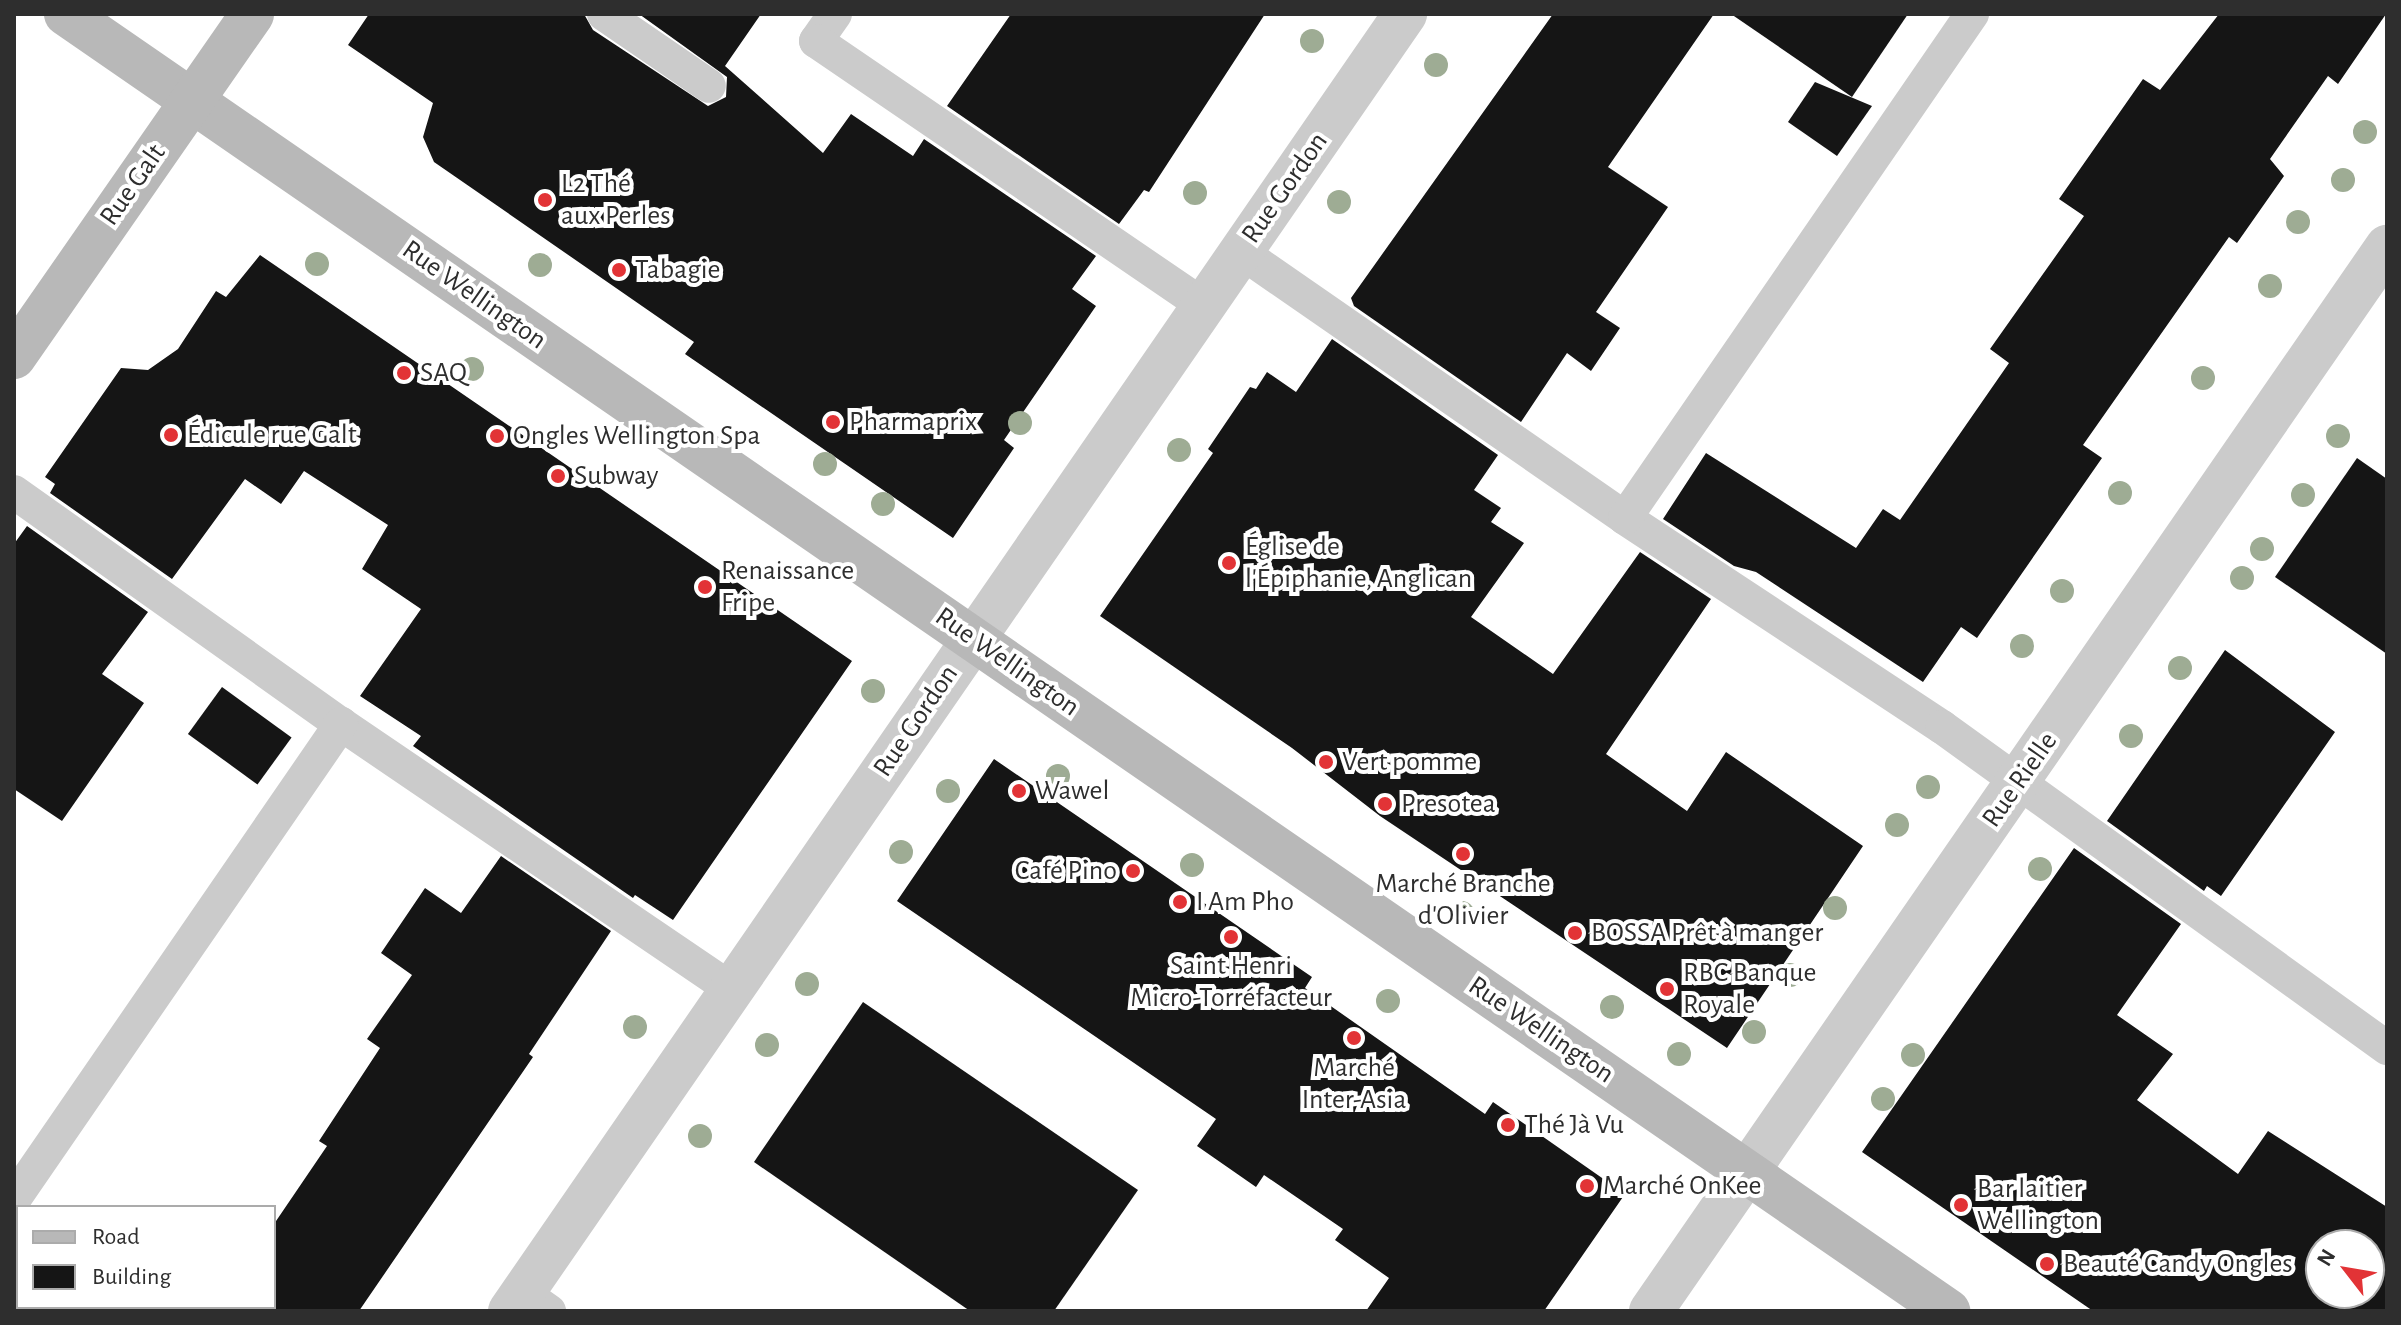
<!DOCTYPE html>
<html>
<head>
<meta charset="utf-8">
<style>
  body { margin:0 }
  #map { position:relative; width:2401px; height:1325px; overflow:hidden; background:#fff; font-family:"Alegreya Sans",sans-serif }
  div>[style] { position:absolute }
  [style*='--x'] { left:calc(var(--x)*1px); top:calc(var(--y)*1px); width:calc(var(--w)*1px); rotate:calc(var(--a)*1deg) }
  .building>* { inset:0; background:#151515; transform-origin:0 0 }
  .service>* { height:34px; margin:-17px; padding:0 17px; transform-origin:17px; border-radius:17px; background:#cbcbcb }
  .minor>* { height:44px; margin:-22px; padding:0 22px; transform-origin:22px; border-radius:22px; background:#cbcbcb }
  .secondary>* { height:44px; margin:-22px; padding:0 22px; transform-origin:22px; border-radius:22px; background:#b8b8b8 }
  .trees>* { width:24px; height:24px; margin:-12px; border-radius:50%; background:#9eac94 }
  .dots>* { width:22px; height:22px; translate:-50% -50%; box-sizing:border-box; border:4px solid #fff; border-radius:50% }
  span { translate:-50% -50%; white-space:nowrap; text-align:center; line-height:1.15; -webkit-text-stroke:8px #fff; paint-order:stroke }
  .poi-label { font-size:28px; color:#2e2e2e }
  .left { translate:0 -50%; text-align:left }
  .right { translate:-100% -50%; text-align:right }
  .street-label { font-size:28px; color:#2e2e2e }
  .frame { position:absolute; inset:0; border:16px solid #2e2e2e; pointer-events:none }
  .legend { position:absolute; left:16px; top:1205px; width:260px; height:104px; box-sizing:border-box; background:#fff; border:2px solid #ababab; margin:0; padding:10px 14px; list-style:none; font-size:24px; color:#2e2e2e }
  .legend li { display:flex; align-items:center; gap:16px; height:40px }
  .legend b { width:40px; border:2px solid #ababab }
  .north { position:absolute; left:2305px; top:1229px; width:80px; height:80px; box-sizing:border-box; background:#fff; border:2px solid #ababab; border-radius:50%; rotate:301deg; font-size:22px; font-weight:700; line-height:32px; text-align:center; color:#2e2e2e }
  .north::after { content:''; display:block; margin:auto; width:28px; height:36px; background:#e23336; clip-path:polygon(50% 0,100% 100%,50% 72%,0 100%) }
</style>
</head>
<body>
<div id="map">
  <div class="building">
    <i style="clip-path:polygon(369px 14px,584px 14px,593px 30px,708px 106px,726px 97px,727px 77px,639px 14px,761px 14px,725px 66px,823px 153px,851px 114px,913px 156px,924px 139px,1096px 256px,1072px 289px,1096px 306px,1004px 440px,1014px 448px,953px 538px,685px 354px,694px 342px,434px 162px,423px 137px,433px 103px,348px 45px)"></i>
    <i style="clip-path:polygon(1011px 14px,1265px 14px,1149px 192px,1144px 190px,1119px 224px,947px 106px)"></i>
    <i style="clip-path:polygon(1553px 14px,1714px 14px,1608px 167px,1668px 207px,1596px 312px,1620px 328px,1591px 371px,1567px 353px,1521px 422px,1354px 306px,1351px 298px)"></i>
    <i style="clip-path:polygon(1731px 14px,1908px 14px,1852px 97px)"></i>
    <i style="clip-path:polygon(2219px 14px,2386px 14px,2338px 84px,2328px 76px,2270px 159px,2284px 176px,2237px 243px,2229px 237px,2083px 445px,2102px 458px,1977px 638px,1961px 627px,1923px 682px,1756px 572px,1734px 566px,1663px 519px,1706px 453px,1856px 548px,1883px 509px,1900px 520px,2009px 363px,1990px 349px,2084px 216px,2059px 199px,2143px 79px,2160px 90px)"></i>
    <i style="clip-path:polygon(1815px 82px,1872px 106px,1837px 156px,1788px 122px)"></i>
    <i style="clip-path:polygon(260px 255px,852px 661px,673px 920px,635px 895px,633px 898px,413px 746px,421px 736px,360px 696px,421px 609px,362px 569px,388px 525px,304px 471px,281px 504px,245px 479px,172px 579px,50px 493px,55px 484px,45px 477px,121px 368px,148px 370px,178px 349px,216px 291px,226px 297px)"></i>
    <i style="clip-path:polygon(1332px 339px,1498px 455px,1474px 490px,1501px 508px,1491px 522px,1524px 543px,1471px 617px,1553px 674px,1640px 552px,1711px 599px,1606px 754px,1687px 811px,1726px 752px,1863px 846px,1727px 1048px,1380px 816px,1292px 748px,1100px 616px,1213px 453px,1208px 449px,1250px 387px,1256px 389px,1267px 372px,1296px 392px)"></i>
    <i style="clip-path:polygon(2357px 458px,2387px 479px,2387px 654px,2275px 577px)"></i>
    <i style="clip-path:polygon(27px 526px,148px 612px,102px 674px,144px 703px,62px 821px,14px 789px,14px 544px)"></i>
    <i style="clip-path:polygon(2225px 650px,2335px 732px,2221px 896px,2207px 886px,2204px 891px,2107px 821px)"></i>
    <i style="left:222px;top:687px;width:86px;height:58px;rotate:36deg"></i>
    <i style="clip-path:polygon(994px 759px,1312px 977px,1305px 988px,1485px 1114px,1493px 1102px,1625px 1194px,1544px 1311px,1366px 1311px,1389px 1278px,1335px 1240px,1343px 1229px,1264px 1175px,1256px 1187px,1197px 1146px,1216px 1119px,897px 901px)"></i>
    <i style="clip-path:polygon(evenodd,2074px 848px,2181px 924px,2117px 1015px,2173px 1054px,2137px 1100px,2238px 1174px,2268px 1131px,2387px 1207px,2387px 1311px,2093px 1311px,1862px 1152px,2074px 848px,2321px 1245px,2369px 1245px,2369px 1293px,2321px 1293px,2321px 1245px)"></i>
    <i style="clip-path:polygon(501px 856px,611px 931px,529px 1054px,533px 1057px,359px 1311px,243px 1311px,274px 1307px,274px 1224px,327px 1146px,319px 1141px,380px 1048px,367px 1039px,412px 975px,381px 953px,425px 888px,461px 913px)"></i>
    <i style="clip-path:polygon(863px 1002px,1138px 1190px,1054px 1311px,970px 1311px,754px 1162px)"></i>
  </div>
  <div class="service">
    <i style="--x:604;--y:14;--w:127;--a:34.4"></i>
    <i style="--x:835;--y:14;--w:33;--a:125"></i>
    <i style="--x:816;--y:41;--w:470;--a:34.3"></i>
    <i style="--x:1241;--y:252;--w:467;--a:34.7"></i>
    <i style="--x:1625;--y:518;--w:380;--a:33.4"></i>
    <i style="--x:1942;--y:727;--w:549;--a:35.8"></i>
    <i style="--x:14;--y:492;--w:401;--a:35.4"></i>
    <i style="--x:341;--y:724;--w:474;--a:34.2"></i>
    <i style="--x:1625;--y:518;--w:612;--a:-55.45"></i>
    <i style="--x:14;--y:1199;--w:577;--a:-55.46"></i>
    <i style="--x:523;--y:1293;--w:32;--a:35"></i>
  </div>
  <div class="minor">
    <i style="--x:510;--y:1311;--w:1576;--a:-55.39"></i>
    <i style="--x:1651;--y:1311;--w:1294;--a:-55.33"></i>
  </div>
  <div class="secondary">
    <i style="--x:66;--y:14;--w:2286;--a:34.57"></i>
    <i style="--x:14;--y:357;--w:417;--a:-55.2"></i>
  </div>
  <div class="trees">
    <i style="left:1312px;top:41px"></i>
    <i style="left:1436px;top:65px"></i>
    <i style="left:2365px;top:132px"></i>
    <i style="left:2343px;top:180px"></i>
    <i style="left:1195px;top:193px"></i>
    <i style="left:1339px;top:202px"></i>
    <i style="left:2298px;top:222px"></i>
    <i style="left:317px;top:264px"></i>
    <i style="left:540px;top:265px"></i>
    <i style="left:2270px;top:286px"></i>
    <i style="left:472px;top:369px"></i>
    <i style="left:2203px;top:378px"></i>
    <i style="left:1020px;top:423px"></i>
    <i style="left:2338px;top:436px"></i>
    <i style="left:1179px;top:450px"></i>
    <i style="left:825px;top:464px"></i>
    <i style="left:2120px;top:493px"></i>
    <i style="left:2303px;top:495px"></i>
    <i style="left:883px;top:504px"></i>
    <i style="left:2262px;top:549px"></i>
    <i style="left:2242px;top:578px"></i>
    <i style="left:2062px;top:591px"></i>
    <i style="left:2022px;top:646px"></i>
    <i style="left:2180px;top:668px"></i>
    <i style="left:873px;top:691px"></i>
    <i style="left:2131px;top:736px"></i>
    <i style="left:1058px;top:776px"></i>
    <i style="left:1928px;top:787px"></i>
    <i style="left:948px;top:791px"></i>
    <i style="left:1897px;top:825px"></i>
    <i style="left:901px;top:852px"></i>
    <i style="left:1192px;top:865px"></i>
    <i style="left:2040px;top:869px"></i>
    <i style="left:1835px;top:908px"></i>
    <i style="left:1462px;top:913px"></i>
    <i style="left:1790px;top:975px"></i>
    <i style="left:807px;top:984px"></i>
    <i style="left:1388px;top:1001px"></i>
    <i style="left:1612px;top:1007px"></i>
    <i style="left:635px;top:1027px"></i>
    <i style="left:1754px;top:1032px"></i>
    <i style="left:767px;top:1045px"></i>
    <i style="left:1679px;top:1054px"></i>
    <i style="left:1913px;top:1055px"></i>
    <i style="left:1883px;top:1099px"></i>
    <i style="left:700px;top:1136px"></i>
  </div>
  <div class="dots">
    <i style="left:545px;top:200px;background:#e23336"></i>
    <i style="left:619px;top:270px;background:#e23336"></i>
    <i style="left:404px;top:373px;background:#e23336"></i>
    <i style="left:833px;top:422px;background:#e23336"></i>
    <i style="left:171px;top:435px;background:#e23336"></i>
    <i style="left:497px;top:436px;background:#e23336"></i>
    <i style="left:558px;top:476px;background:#e23336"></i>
    <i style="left:1229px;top:563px;background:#e23336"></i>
    <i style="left:705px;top:587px;background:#e23336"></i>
    <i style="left:1326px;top:762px;background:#e23336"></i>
    <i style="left:1019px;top:791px;background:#e23336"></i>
    <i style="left:1385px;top:804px;background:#e23336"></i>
    <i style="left:1463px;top:854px;background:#e23336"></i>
    <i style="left:1133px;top:871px;background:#e23336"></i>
    <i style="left:1180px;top:902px;background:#e23336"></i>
    <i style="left:1575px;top:933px;background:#e23336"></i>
    <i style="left:1231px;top:937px;background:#e23336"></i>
    <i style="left:1667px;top:989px;background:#e23336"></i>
    <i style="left:1354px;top:1038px;background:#e23336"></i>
    <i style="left:1508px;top:1125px;background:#e23336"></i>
    <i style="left:1587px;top:1186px;background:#e23336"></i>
    <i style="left:1961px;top:1205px;background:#e23336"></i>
    <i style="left:2047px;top:1264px;background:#e23336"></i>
  </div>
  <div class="poi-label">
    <span class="left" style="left:561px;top:200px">L2 Thé<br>aux Perles</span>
    <span class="left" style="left:635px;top:270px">Tabagie</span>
    <span class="left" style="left:420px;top:373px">SAQ</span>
    <span class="left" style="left:849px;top:422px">Pharmaprix</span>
    <span class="left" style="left:187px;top:435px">Édicule rue Galt</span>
    <span class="left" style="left:513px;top:436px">Ongles Wellington Spa</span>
    <span class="left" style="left:574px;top:476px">Subway</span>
    <span class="left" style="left:1245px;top:563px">Église de<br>l'Épiphanie, Anglican</span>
    <span class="left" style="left:721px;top:587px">Renaissance<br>Fripe</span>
    <span class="left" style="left:1342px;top:762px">Vert pomme</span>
    <span class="left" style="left:1035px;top:791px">Wawel</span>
    <span class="left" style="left:1401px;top:804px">Presotea</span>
    <span class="right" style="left:1117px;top:871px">Café Pino</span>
    <span style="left:1463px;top:900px">Marché Branche<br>d'Olivier</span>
    <span class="left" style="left:1196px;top:902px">I Am Pho</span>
    <span class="left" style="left:1591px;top:933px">BOSSA Prêt à manger</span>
    <span style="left:1231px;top:982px">Saint Henri<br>Micro-Torréfacteur</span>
    <span class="left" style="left:1683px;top:989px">RBC Banque<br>Royale</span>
    <span style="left:1354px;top:1084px">Marché<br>Inter-Asia</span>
    <span class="left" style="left:1524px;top:1125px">Thé Jà Vu</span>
    <span class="left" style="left:1603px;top:1186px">Marché OnKee</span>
    <span class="left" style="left:1977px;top:1205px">Bar laitier<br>Wellington</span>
    <span class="left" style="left:2063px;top:1264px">Beauté Candy Ongles</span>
  </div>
  <div class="street-label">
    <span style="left:133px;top:185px;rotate:-55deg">Rue Galt</span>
    <span style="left:1285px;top:188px;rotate:-55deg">Rue Gordon</span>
    <span style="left:474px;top:295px;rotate:35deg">Rue Wellington</span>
    <span style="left:1007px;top:662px;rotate:35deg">Rue Wellington</span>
    <span style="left:916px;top:721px;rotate:-56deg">Rue Gordon</span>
    <span style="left:2020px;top:780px;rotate:-55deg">Rue Rielle</span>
    <span style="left:1541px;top:1030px;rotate:34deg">Rue Wellington</span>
  </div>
  <div class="frame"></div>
  <ul class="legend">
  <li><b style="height:10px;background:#b8b8b8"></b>Road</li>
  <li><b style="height:22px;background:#151515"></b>Building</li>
  </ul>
  <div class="north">N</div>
</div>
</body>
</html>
